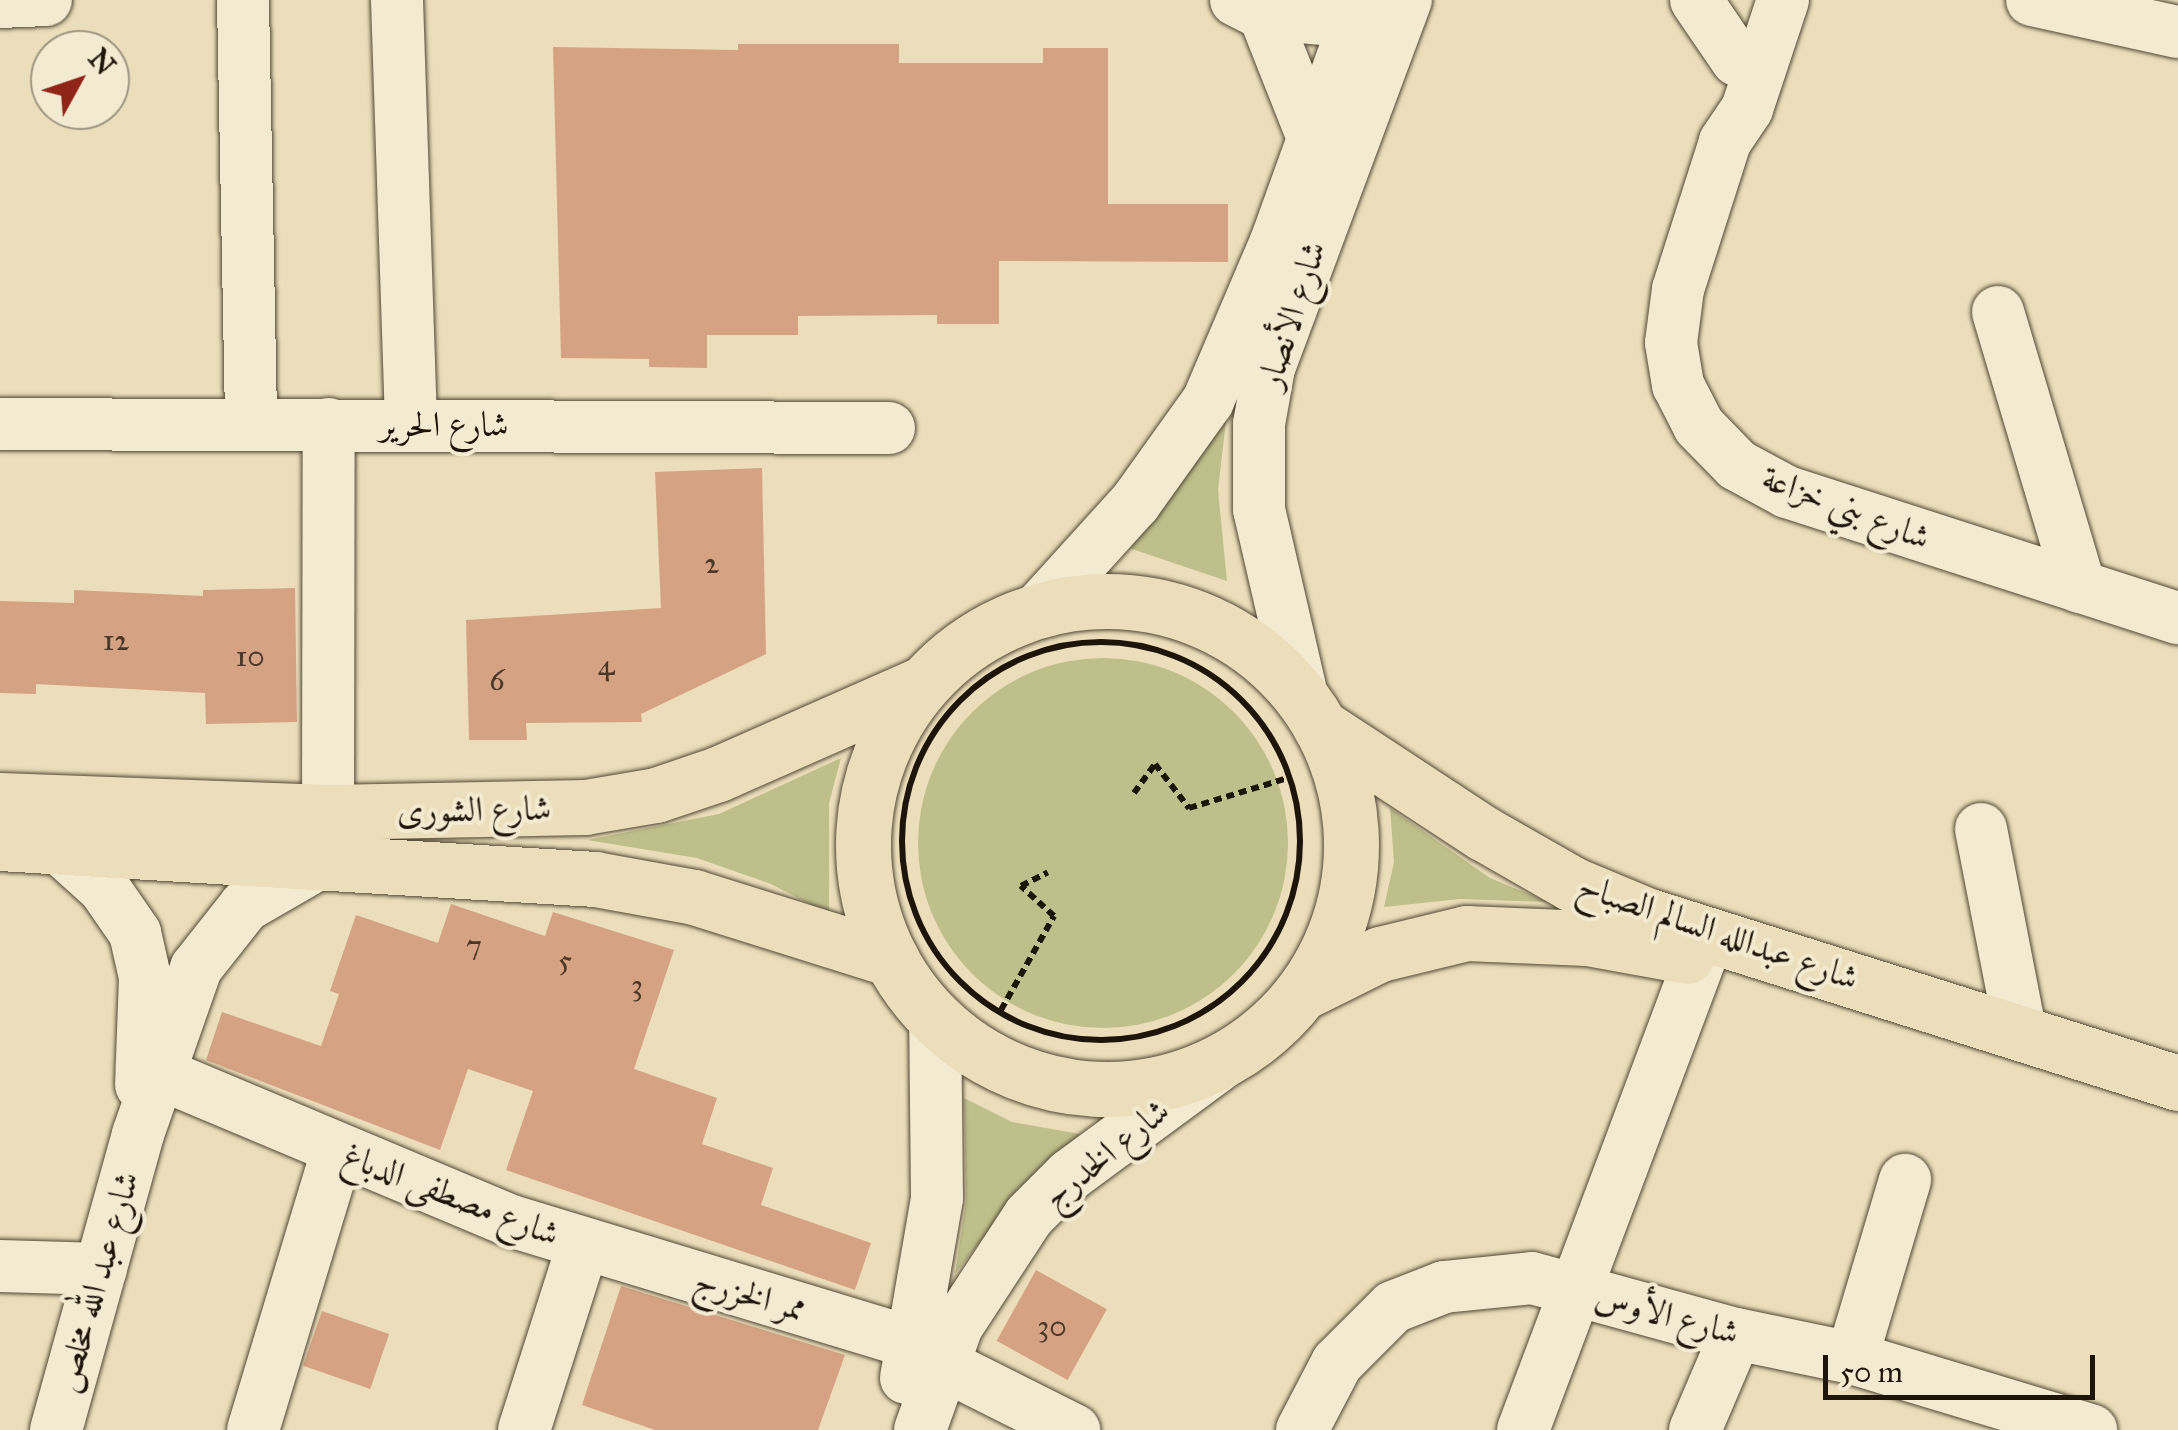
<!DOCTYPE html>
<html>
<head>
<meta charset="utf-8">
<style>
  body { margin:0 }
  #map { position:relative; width:2178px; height:1430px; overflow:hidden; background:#ecdeba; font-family:"IM FELL Great Primer",Amiri,serif }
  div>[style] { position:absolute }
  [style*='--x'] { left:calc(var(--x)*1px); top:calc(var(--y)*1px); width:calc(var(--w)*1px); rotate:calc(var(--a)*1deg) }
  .green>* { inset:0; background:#bfbf8b }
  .round { border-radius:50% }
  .building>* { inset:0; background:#d5a384; transform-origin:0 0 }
  .path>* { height:6px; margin-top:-3px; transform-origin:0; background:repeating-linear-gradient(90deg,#1d150a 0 8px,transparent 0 13px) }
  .path>.ring { margin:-3px; padding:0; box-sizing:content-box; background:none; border:6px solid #1d150a; border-radius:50% }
  .roads { filter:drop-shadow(0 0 2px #514736) drop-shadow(0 0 2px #514736) }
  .minor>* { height:52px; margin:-26px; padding:0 26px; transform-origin:26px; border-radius:26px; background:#f3ead2 }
  .major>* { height:55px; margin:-27.5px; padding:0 27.5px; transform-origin:27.5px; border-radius:27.5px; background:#ecdeba }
  .major>.ring { margin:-27.5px; padding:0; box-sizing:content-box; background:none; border:55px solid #ecdeba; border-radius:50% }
  span { translate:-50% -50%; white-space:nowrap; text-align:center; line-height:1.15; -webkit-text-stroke:8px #f3ead2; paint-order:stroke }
  .number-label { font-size:30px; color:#4b3828 }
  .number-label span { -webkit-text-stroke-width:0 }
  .street-label { font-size:35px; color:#1d150a }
  .north { position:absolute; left:30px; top:30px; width:100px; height:100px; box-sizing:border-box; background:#f3ead2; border:2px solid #9d9582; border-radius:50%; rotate:50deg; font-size:28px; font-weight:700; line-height:40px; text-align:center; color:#1d150a }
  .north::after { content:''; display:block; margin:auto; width:35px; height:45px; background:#8f2418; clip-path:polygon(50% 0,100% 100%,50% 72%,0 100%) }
  .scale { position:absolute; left:1823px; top:1355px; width:272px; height:45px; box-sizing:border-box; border:5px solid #1d150a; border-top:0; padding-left:12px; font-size:30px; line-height:35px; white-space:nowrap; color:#1d150a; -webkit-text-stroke:8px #f3ead2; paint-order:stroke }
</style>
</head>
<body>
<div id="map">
  <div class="green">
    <i style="clip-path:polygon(1228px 403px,1218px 490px,1227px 581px,1126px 547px)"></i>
    <i class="round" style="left:918px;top:658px;width:370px;height:370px"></i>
    <i style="clip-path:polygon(841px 758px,829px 803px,829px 914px,771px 884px,697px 858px,587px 840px,719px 814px)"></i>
    <i style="clip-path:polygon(1390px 808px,1490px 878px,1548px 902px,1460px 899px,1384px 907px,1394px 862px)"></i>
    <i style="clip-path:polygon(964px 1098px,1012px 1122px,1080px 1134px,1032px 1176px,955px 1274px,966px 1201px)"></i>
  </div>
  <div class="building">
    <i style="clip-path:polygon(738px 44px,899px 44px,899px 63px,1043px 63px,1043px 48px,1108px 48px,1108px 204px,1228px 204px,1228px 262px,999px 261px,999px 324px,937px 324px,937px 315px,798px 316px,798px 335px,707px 335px,707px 368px,649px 367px,649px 359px,561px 358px,553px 47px,738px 50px)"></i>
    <i style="clip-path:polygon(762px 468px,766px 654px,641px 714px,642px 722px,526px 723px,527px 740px,469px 740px,466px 620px,661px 608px,655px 472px)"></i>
    <i style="clip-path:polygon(295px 588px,297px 722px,206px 724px,205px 693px,36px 684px,36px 694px,0 693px,0 601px,74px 603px,74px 590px,203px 596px,203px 590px)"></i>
    <i style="clip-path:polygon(451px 904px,545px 936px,553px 912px,674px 950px,634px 1069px,717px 1098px,702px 1144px,773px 1168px,761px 1205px,871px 1243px,855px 1290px,506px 1170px,533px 1091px,468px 1069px,440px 1150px,206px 1060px,222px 1012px,321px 1046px,339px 994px,330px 991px,356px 915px,438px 943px)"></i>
    <i style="left:1036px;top:1270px;width:81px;height:81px;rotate:29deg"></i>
    <i style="clip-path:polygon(621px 1286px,845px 1355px,818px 1430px,655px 1430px,582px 1405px)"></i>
    <i style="left:322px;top:1311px;width:71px;height:58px;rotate:19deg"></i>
  </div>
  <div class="path">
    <i class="ring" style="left:902px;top:642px;width:392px;height:392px"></i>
    <i style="--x:1134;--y:793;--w:36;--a:-54"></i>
    <i style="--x:1155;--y:764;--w:56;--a:52.3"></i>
    <i style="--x:1189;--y:808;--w:107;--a:-16.9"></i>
    <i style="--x:1001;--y:1010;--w:108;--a:-60.6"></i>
    <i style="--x:1054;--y:916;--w:45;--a:-137.7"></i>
    <i style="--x:1021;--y:886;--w:30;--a:-27"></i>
  </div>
  <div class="roads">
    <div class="minor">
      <i style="--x:243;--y:0;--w:423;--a:88.9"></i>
      <i style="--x:397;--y:0;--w:425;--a:88.1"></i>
      <i style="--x:1236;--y:0;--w:31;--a:27"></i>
      <i style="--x:1264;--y:14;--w:93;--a:4.9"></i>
      <i style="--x:1357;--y:22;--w:33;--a:-21"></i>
      <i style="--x:1696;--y:0;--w:73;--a:55.7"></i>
      <i style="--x:1783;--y:0;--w:115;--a:108.3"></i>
      <i style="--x:1747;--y:109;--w:40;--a:124"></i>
      <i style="--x:1725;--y:142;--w:154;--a:107.7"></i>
      <i style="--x:1678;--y:289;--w:54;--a:97.4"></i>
      <i style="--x:1671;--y:343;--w:43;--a:80.5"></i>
      <i style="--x:1678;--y:385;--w:46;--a:62.9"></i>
      <i style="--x:1699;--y:426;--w:54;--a:45.7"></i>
      <i style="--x:1737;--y:465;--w:57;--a:28.4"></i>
      <i style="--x:1787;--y:492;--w:411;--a:17.9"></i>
      <i style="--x:2032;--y:0;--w:149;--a:12.4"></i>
      <i style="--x:0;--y:2;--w:46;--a:-2.5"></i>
      <i style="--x:1264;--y:14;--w:130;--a:68.4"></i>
      <i style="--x:1998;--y:312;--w:287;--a:73.4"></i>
      <i style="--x:0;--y:424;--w:889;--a:0.26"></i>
      <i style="--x:1037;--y:611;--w:146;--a:-47.8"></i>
      <i style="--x:1135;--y:503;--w:125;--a:-54.4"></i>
      <i style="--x:1208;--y:401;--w:176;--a:-66.9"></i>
      <i style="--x:1277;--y:239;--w:254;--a:-70.2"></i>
      <i style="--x:1303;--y:700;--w:196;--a:-103"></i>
      <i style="--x:1259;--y:509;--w:85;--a:-90"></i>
      <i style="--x:1259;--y:424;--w:57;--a:-79.9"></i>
      <i style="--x:1269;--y:368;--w:393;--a:-69.6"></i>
      <i style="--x:328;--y:812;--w:388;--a:-89.9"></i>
      <i style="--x:1981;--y:829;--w:204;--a:79"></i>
      <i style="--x:55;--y:844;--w:66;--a:41.9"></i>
      <i style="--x:104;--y:888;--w:55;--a:55.4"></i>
      <i style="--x:135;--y:933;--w:45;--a:77.2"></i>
      <i style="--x:145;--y:977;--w:108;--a:92.1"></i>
      <i style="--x:142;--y:1066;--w:400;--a:22.8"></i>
      <i style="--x:511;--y:1221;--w:423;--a:16.9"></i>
      <i style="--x:0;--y:1266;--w:101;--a:1.7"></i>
      <i style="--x:1852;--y:1358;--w:186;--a:-73.4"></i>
      <i style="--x:942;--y:1364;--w:148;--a:26.6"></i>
      <i style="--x:906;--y:1378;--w:183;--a:-80.2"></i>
      <i style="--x:937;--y:1198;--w:180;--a:-90.6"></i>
      <i style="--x:56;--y:1430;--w:307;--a:-74.5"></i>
      <i style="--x:138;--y:1134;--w:176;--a:-70.7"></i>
      <i style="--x:196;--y:968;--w:79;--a:-51.7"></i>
      <i style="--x:245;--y:906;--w:96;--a:-30"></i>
      <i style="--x:253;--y:1430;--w:290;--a:-73.2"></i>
      <i style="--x:524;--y:1430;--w:194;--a:-72.3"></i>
      <i style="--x:920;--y:1430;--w:110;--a:-70.4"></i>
      <i style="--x:957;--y:1326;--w:131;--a:-56.8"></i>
      <i style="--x:1029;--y:1216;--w:58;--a:-45"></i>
      <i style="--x:1070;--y:1175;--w:202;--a:-36.4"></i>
      <i style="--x:1302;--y:1430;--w:76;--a:-62.4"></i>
      <i style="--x:1337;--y:1363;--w:79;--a:-45"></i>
      <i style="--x:1393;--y:1307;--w:55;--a:-21.4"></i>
      <i style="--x:1444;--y:1287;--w:88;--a:-5.8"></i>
      <i style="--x:1532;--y:1278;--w:212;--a:15.4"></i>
      <i style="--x:1736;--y:1334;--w:118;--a:11.7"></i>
      <i style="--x:1852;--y:1358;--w:250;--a:16.8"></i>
      <i style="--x:1523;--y:1430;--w:503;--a:-69.4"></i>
      <i style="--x:1695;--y:1430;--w:104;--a:-66.9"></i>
    </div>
    <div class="major">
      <i class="ring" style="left:863px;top:601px;width:433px;height:433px"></i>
      <i style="--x:1320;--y:726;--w:195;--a:33.3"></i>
      <i style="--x:1483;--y:833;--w:103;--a:29.8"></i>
      <i style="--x:1572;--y:884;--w:80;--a:22.7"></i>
      <i style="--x:1646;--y:915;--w:558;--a:17.53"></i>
      <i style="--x:0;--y:800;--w:328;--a:2.1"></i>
      <i style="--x:328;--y:812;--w:257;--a:-1.1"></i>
      <i style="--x:585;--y:807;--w:72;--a:-9.6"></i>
      <i style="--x:656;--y:795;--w:65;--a:-18.7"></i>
      <i style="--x:718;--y:774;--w:225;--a:-23.8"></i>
      <i style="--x:0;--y:843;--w:596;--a:3.46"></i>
      <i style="--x:595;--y:879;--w:101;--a:10.3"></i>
      <i style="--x:694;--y:897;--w:207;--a:17.4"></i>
      <i style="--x:1303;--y:992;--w:86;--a:-26.3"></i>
      <i style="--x:1380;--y:954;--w:89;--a:-13.7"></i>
      <i style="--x:1466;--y:933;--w:121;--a:2.4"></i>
      <i style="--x:1587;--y:938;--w:101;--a:10.3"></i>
    </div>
  </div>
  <div class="number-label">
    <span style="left:712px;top:563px">2</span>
    <span style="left:116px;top:640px">12</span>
    <span style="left:250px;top:656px">10</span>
    <span style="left:606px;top:665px">4</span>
    <span style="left:497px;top:680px">6</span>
    <span style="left:474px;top:945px">7</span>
    <span style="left:565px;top:960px">5</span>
    <span style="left:637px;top:985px">3</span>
    <span style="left:1052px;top:1326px">30</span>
  </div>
  <div class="street-label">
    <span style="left:1292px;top:315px;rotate:-72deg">شارع الأنصار</span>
    <span style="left:444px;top:425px">شارع الحرير</span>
    <span style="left:1846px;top:508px;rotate:21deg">شارع بني خزاعة</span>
    <span style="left:474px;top:810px;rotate:-1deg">شارع الشورى</span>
    <span style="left:1718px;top:932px;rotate:19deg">شارع عبدالله السالم الصباح</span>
    <span style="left:1106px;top:1154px;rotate:-39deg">شارع الخدرج</span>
    <span style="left:451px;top:1195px;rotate:21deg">شارع مصطفى الدباغ</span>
    <span style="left:97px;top:1282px;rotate:-74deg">شارع عبد الله مخلص</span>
    <span style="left:750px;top:1295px;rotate:16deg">ممر الخزرج</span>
    <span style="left:1667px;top:1315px;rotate:15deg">شارع الأوس</span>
  </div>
  <div class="north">N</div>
  <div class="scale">50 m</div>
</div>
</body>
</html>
